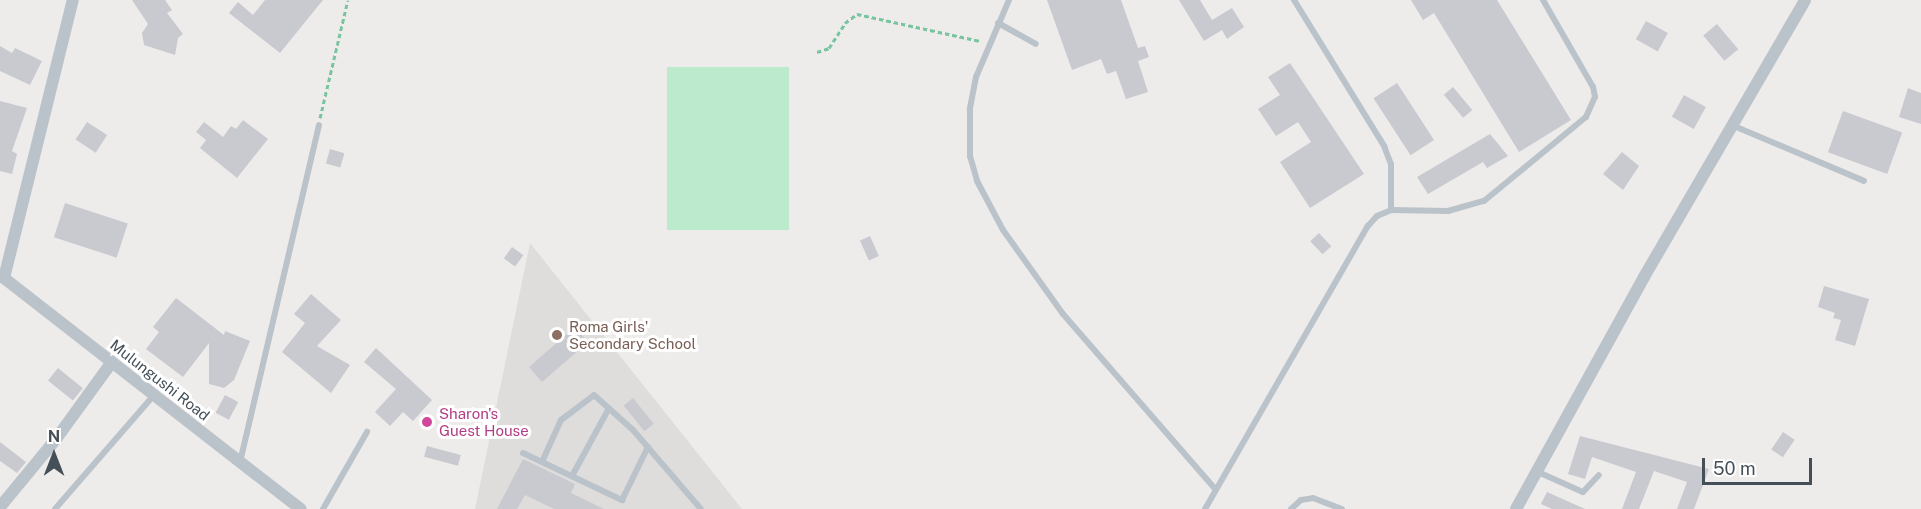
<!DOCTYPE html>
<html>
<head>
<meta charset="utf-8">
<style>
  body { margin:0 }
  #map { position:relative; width:1921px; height:509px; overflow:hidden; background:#eeebeb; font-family:"Public Sans",sans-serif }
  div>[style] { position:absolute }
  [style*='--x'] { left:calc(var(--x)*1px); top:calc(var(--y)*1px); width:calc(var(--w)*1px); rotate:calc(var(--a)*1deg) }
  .education>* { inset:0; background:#dfdcdc }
  .green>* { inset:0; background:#bbeacd; transform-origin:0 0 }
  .building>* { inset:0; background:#c8cad0; transform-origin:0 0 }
  .path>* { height:3px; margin-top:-1.5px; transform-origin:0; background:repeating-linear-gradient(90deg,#77c49e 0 4.5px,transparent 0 7.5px) }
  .lane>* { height:6px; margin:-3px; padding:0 3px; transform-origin:3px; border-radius:3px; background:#bac3ca }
  .street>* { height:12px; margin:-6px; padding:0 6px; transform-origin:6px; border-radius:6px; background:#bac3ca }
  .dots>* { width:16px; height:16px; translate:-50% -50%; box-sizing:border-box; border:3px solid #fff; border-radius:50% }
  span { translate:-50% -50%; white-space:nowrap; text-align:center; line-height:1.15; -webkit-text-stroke:6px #fff; paint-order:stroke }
  .education-label { font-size:15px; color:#785e54 }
  .left { translate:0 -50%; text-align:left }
  .street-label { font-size:15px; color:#454f57 }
  .hotel-label { font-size:15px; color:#b23c85 }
  .north { position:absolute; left:24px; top:425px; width:60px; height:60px; -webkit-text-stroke:4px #fff; paint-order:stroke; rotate:0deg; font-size:16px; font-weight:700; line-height:24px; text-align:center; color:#454f57 }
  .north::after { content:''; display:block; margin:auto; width:21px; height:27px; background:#454f57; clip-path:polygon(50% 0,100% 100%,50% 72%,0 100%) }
  .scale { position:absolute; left:1702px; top:458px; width:110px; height:27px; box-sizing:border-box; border:3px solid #454f57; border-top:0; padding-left:8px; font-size:18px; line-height:21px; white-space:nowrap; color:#454f57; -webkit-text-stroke:4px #fff; paint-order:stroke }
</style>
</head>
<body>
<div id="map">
  <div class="education">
    <i style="clip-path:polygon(530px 243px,742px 509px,475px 509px)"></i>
  </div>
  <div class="green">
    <i style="left:667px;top:67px;width:122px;height:163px"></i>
  </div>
  <div class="building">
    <i style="clip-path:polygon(132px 0,165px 0,172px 10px,167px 13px,183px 34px,178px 38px,175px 55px,144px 45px,142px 33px,148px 24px)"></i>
    <i style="clip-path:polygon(265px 0,323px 0,280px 53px,229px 13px,238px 2px,253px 15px)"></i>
    <i style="clip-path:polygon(1047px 0,1121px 0,1138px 48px,1145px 46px,1149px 57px,1138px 61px,1148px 92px,1126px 99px,1116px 71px,1107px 74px,1101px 59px,1072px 70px)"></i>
    <i style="clip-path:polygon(1179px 0,1200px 0,1212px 20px,1232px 8px,1244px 27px,1227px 39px,1222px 30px,1204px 41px)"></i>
    <i style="clip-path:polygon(1411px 0,1497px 0,1571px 120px,1519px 152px,1434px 13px,1423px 20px)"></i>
    <i style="left:1646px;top:21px;width:25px;height:21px;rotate:29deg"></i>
    <i style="left:1717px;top:24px;width:33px;height:18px;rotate:50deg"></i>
    <i style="clip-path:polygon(0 46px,12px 53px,15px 48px,42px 61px,30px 85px,0 71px)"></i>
    <i style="clip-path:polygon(1290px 63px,1364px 174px,1310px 208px,1280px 162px,1311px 142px,1298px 122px,1276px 136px,1258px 109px,1280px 95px,1268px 77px)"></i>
    <i style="left:1397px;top:83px;width:68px;height:28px;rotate:57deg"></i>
    <i style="left:1453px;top:87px;width:30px;height:12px;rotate:50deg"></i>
    <i style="clip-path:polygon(1908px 88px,1921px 93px,1921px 124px,1899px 117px)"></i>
    <i style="left:1684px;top:95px;width:25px;height:25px;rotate:29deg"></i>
    <i style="clip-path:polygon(0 101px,27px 108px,12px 151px,17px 154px,12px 174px,0 171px)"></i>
    <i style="left:1843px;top:111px;width:63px;height:44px;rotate:20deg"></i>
    <i style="clip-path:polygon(243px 120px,268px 139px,237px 178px,200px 148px,206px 140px,196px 132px,204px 122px,223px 137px,231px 126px,236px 129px)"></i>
    <i style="left:87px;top:122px;width:24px;height:21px;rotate:33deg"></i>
    <i style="clip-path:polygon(1490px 134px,1508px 156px,1487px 168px,1483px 162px,1428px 194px,1417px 177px)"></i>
    <i style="left:330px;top:149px;width:15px;height:15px;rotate:16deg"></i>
    <i style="clip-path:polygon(1622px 152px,1639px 166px,1623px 190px,1603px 174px)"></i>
    <i style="left:65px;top:203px;width:66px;height:36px;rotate:18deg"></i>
    <i style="left:1319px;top:233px;width:18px;height:12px;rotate:47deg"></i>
    <i style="left:870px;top:236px;width:22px;height:11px;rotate:66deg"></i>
    <i style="left:512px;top:247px;width:14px;height:14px;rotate:36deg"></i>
    <i style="clip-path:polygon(1824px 286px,1869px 299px,1855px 346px,1835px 340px,1841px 320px,1833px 318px,1835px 313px,1818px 307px)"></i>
    <i style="clip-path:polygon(311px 294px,341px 320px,317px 346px,350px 365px,331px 393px,282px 352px,305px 323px,294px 314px)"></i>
    <i style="clip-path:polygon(176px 298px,224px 335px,225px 331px,250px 341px,234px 380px,224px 388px,209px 384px,209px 343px,183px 377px,146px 349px,159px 332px,153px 327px)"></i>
    <i style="left:575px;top:327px;width:20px;height:61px;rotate:49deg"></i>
    <i style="clip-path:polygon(376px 348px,432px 400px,413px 421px,403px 412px,390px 426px,375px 412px,396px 389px,364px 362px)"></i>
    <i style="left:58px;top:368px;width:32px;height:16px;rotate:39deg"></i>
    <i style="left:225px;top:395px;width:15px;height:20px;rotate:28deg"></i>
    <i style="left:633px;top:398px;width:33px;height:12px;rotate:51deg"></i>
    <i style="left:1783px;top:432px;width:14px;height:21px;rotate:34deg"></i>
    <i style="clip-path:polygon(1580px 436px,1709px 469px,1694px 509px,1677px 509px,1687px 482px,1654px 471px,1639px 509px,1622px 509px,1636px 472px,1592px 457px,1585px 479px,1568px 474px)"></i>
    <i style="clip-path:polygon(0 442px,26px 462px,17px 473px,0 461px)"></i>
    <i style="left:427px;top:446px;width:35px;height:11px;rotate:15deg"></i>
    <i style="clip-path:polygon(523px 459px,575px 484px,571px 493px,604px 509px,554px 509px,525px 495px,517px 509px,497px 509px)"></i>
    <i style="clip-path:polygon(1547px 492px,1585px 509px,1552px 509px,1541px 504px)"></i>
  </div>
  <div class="path">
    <i style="--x:817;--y:52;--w:13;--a:-18"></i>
    <i style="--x:829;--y:48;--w:30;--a:-57"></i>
    <i style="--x:845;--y:23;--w:15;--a:-37"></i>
    <i style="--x:857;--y:14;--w:126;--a:12.4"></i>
    <i style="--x:320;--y:118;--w:121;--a:-76.7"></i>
  </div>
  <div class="lane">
    <i style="--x:1009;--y:0;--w:84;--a:113.2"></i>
    <i style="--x:976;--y:77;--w:33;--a:101"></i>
    <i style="--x:970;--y:109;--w:47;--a:90"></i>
    <i style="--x:970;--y:156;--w:26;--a:74"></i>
    <i style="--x:977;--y:181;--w:55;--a:62"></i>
    <i style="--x:1003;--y:230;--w:103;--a:54.5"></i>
    <i style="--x:1063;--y:314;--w:232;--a:49"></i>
    <i style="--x:1294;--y:0;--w:172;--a:58.3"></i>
    <i style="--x:1384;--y:146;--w:19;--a:69"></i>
    <i style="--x:1391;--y:164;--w:46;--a:90"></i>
    <i style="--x:998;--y:23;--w:43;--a:28.9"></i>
    <i style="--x:1734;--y:126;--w:141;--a:22.9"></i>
    <i style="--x:523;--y:453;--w:110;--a:25.4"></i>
    <i style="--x:622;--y:500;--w:59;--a:-63.9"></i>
    <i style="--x:240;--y:462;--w:346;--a:-76.8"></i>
    <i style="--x:542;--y:462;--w:46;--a:-65.7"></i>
    <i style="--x:561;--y:420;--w:41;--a:-37.1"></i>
    <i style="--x:594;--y:395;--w:52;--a:41.9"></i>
    <i style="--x:633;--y:430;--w:104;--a:49.3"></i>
    <i style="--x:1538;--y:472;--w:49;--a:24"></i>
    <i style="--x:1583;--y:492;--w:23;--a:-47"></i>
    <i style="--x:572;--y:476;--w:77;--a:-61.4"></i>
    <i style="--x:55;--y:509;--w:151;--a:-49"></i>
    <i style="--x:323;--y:509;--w:89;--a:-60.3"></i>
    <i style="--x:1205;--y:509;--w:327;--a:-60.1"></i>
    <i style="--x:1368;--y:226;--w:13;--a:-48"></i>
    <i style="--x:1377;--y:216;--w:15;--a:-23"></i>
    <i style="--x:1391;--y:210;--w:57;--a:1"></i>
    <i style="--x:1448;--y:211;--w:37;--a:-16"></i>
    <i style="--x:1484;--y:201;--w:132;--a:-39.5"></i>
    <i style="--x:1586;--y:117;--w:22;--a:-66"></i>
    <i style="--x:1595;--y:97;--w:10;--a:-101"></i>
    <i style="--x:1593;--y:87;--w:100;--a:-119.9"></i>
    <i style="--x:1291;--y:509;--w:13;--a:-42"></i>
    <i style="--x:1301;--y:500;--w:12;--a:-9"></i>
    <i style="--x:1313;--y:498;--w:31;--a:21"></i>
  </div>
  <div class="street">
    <i style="--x:0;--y:275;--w:381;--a:37.9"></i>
    <i style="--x:4;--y:278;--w:286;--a:-76.1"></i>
    <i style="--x:0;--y:507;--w:88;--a:-50.5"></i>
    <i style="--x:56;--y:439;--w:95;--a:-54"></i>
    <i style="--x:1516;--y:509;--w:265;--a:-61.1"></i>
    <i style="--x:1644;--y:277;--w:320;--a:-59.8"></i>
  </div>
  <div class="dots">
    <i style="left:557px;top:335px;background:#8d6e63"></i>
    <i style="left:427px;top:422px;background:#d1479c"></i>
  </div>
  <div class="education-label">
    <span class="left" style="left:569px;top:335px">Roma Girls'<br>Secondary School</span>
  </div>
  <div class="street-label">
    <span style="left:160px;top:380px;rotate:38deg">Mulungushi Road</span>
  </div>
  <div class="hotel-label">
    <span class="left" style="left:439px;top:422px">Sharon's<br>Guest House</span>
  </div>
  <div class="north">N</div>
  <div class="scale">50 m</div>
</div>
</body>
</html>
